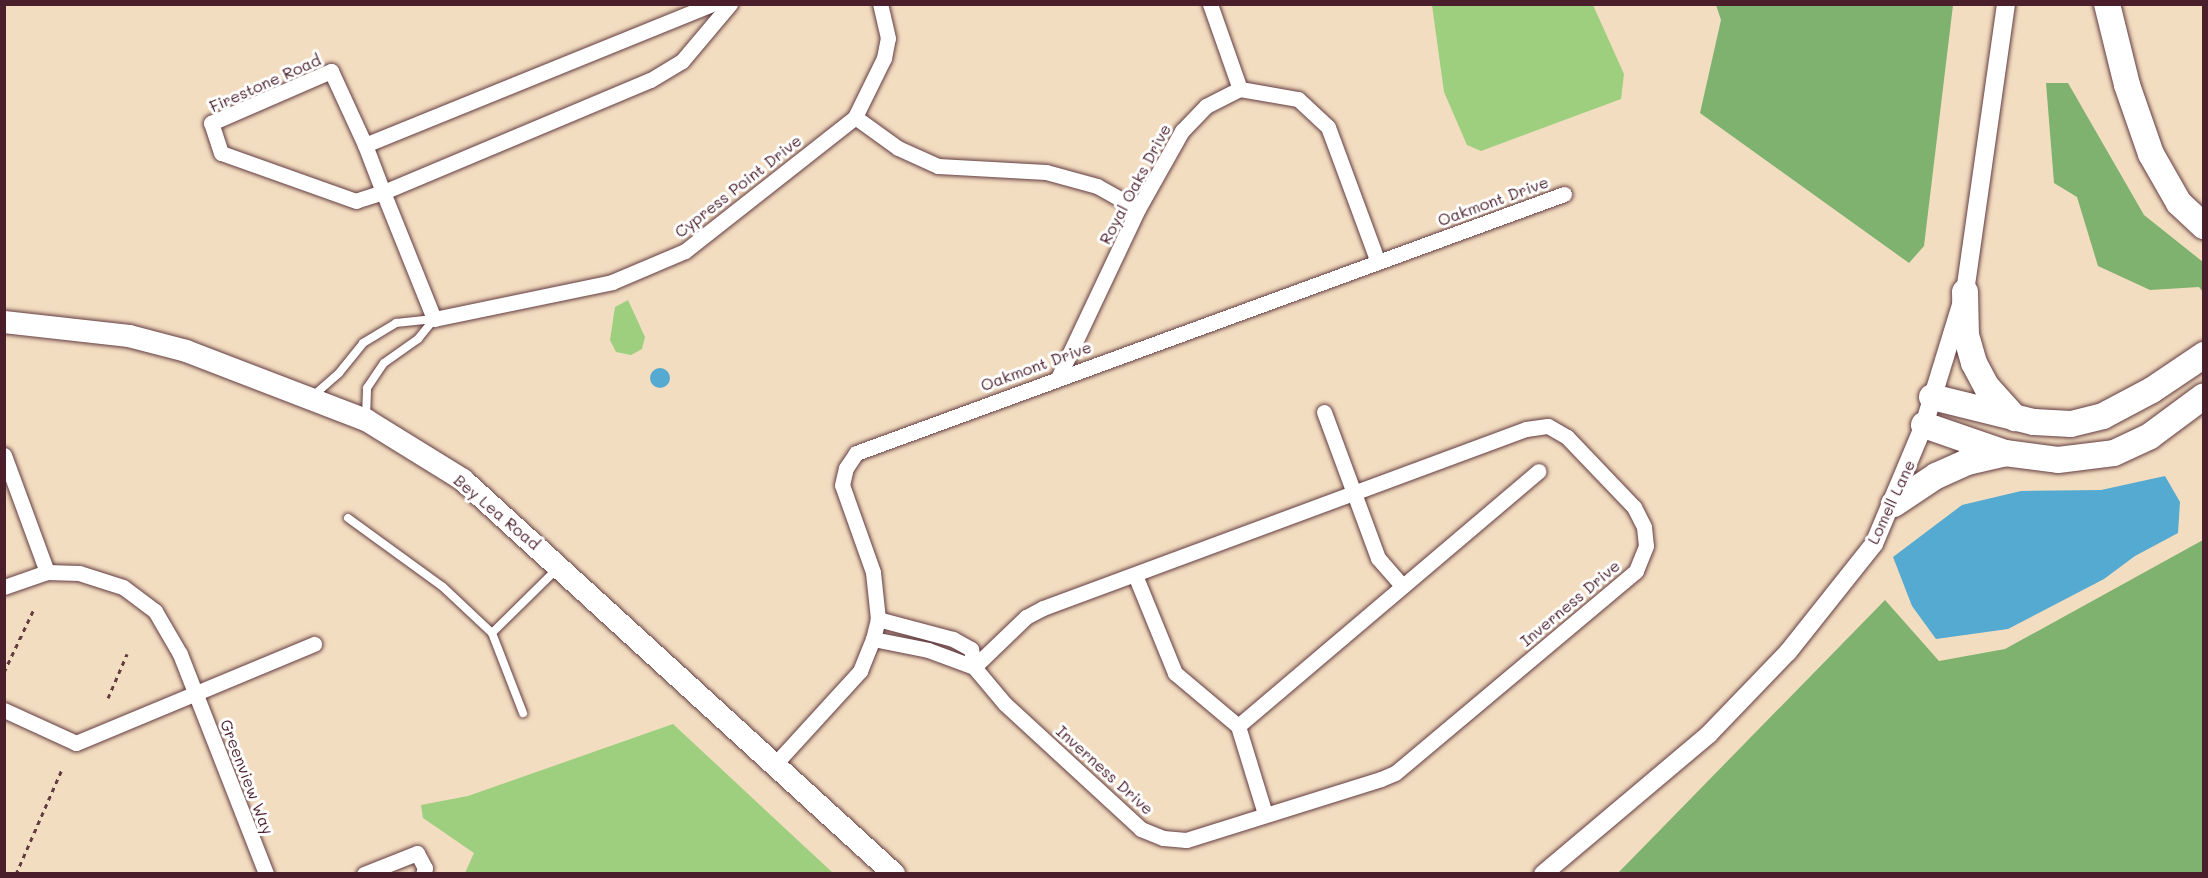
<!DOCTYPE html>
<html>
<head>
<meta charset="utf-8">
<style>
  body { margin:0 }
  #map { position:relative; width:2208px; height:878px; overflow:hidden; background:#f3ddc0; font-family:Mali,sans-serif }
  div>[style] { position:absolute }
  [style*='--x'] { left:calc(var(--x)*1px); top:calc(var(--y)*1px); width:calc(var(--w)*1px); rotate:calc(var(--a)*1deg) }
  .green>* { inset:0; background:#9dcf7f }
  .forest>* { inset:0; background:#7eb26e }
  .water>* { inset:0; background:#55aad1 }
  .round { border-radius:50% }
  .path>* { height:3px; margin-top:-1.5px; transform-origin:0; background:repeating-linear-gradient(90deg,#633c41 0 4.5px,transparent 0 9px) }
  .roads { filter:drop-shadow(0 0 2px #633c41) drop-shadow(0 0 2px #633c41) }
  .service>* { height:8px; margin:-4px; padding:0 4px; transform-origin:4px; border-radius:4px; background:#fff }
  .minor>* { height:15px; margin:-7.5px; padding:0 7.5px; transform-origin:7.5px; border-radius:7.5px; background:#fff }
  .tertiary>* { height:18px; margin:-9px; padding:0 9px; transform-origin:9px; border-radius:9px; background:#fff }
  .primary>* { height:22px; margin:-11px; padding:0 11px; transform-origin:11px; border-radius:11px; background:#fff }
  .motorway>* { height:26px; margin:-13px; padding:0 13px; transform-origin:13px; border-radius:13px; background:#fff }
  span { translate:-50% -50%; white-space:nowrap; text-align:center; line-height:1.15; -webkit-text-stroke:6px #fff; paint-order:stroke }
  .street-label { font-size:16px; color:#4a1f2b }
  .frame { position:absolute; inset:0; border:6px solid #4a1f2b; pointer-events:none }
</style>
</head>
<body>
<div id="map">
  <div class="green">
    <i style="clip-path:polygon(1432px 5px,1593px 5px,1624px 74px,1621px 99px,1481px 151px,1467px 145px,1444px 92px)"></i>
    <i style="clip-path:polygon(628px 300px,645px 337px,642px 349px,631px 355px,616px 352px,610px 340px,615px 307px)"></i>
    <i style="clip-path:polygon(673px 724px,833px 873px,465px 873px,474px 853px,423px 818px,421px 805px,468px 796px)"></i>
  </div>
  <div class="forest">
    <i style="clip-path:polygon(1716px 5px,1953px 5px,1924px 246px,1909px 263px,1700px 113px,1721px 20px)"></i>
    <i style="clip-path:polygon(2046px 83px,2068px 83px,2144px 215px,2203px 262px,2203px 292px,2199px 287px,2150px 290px,2098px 266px,2077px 197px,2054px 183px)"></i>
    <i style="clip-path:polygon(2203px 540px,2203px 873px,1618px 873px,1885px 600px,1939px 661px,2005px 649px)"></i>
  </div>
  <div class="water">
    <i class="round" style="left:650px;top:368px;width:20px;height:20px"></i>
    <i style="clip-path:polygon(2165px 476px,2180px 502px,2178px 533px,2135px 556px,2104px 579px,2008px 629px,1936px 639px,1912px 606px,1893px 557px,1962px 505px,2021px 491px,2101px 490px)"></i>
  </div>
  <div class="path">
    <i style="--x:4;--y:672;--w:68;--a:-64.6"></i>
    <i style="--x:108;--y:698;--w:48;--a:-66.6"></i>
    <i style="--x:16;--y:874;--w:115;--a:-66.3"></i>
  </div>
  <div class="roads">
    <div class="service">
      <i style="--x:314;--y:395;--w:33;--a:-41"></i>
      <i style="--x:339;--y:373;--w:38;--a:-51"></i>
      <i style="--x:363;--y:343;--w:39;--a:-31"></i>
      <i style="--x:396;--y:323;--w:38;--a:-6"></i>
      <i style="--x:366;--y:418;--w:30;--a:-88"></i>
      <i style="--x:367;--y:388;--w:30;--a:-56"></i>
      <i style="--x:384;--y:363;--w:42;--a:-35.2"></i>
      <i style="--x:418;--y:339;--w:26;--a:-51"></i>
      <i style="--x:348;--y:518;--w:117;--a:36"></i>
      <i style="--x:443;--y:587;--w:67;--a:43.2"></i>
      <i style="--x:492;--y:633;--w:91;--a:-44.6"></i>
      <i style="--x:492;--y:633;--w:86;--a:68.8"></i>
    </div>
    <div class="minor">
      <i style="--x:730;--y:4;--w:75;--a:130.1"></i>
      <i style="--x:682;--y:61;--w:37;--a:149"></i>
      <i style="--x:650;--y:80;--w:290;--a:157.2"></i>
      <i style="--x:383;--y:192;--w:28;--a:162"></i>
      <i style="--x:356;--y:201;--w:143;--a:-160.4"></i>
      <i style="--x:221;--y:153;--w:32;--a:-108"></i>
      <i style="--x:211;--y:123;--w:131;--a:-23.4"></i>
      <i style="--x:331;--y:71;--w:81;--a:65.3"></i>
      <i style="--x:365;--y:145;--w:50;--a:69"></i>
      <i style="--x:383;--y:192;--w:137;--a:68.1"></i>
      <i style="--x:434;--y:319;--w:182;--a:-11.7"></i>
      <i style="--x:612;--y:282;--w:79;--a:-23"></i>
      <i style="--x:685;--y:251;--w:216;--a:-38.2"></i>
      <i style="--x:855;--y:117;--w:66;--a:-63.8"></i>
      <i style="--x:884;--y:58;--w:20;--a:-79"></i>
      <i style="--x:888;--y:38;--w:35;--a:-103"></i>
      <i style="--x:1210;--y:4;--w:90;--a:70.6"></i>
      <i style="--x:855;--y:117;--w:53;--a:35.8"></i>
      <i style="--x:898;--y:148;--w:44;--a:24.2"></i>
      <i style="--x:938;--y:166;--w:108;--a:3.2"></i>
      <i style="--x:1046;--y:172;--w:53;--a:15.4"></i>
      <i style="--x:1097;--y:186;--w:47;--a:29.3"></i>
      <i style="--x:365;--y:145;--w:375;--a:-22.1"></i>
      <i style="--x:1059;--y:376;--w:185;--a:-64.7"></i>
      <i style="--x:1138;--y:209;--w:90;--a:-60.6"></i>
      <i style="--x:1182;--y:131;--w:35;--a:-46"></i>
      <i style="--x:1206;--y:106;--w:38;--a:-27"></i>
      <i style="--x:1240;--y:89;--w:59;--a:9.8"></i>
      <i style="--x:1298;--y:99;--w:41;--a:43"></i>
      <i style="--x:1328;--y:127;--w:144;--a:69.7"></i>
      <i style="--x:1324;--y:412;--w:156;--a:69.7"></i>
      <i style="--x:1378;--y:558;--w:37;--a:49"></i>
      <i style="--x:1548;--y:426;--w:22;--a:30"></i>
      <i style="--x:1567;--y:437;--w:97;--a:46.3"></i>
      <i style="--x:1634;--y:507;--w:22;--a:63"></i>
      <i style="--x:1644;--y:527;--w:19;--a:84"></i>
      <i style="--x:1646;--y:546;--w:27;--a:112"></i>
      <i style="--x:1636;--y:571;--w:314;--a:140"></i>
      <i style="--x:1395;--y:773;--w:15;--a:157"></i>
      <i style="--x:1381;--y:779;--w:204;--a:162.6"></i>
      <i style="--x:1186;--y:840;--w:23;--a:-175"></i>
      <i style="--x:1163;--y:838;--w:24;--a:-158"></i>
      <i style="--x:1141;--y:829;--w:185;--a:-137.4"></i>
      <i style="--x:1005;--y:704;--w:48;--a:-130"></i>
      <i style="--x:974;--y:667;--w:72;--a:-43.9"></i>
      <i style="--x:1026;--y:617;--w:19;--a:-28"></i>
      <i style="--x:1043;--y:608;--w:515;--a:-20.33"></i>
      <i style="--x:1526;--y:429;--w:22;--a:-8"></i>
      <i style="--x:4;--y:455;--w:125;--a:69.8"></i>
      <i style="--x:1135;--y:575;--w:106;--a:67.8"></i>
      <i style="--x:1175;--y:673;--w:82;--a:40.1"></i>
      <i style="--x:1238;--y:726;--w:92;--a:72.9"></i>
      <i style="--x:4;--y:587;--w:46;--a:-19.2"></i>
      <i style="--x:47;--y:572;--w:32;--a:2"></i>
      <i style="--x:79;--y:573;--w:46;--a:17.7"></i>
      <i style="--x:123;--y:587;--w:40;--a:37"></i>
      <i style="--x:155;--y:611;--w:50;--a:59.8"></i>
      <i style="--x:180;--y:654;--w:236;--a:68.6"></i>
      <i style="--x:873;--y:639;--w:56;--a:11.3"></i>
      <i style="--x:928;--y:650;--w:49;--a:20.3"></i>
      <i style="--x:974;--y:667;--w:18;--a:-99"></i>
      <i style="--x:971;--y:649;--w:21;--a:-151"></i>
      <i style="--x:953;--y:639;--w:78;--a:-165.1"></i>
      <i style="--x:4;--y:710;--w:79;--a:24.6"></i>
      <i style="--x:76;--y:743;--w:258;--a:-22.6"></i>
      <i style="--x:1238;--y:726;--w:394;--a:-40.3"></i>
      <i style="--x:776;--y:763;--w:125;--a:-47.6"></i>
      <i style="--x:860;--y:671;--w:35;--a:-68"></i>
      <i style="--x:873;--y:639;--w:21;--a:-76"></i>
      <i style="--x:878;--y:619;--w:47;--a:-96.1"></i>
      <i style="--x:873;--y:572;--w:92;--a:-109.6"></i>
      <i style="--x:842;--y:485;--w:17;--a:-77"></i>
      <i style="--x:846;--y:468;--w:18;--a:-56"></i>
      <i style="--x:856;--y:453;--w:754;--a:-20.09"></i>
      <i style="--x:364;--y:874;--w:57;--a:-21.6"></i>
      <i style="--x:417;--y:853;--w:17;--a:62"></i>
      <i style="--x:425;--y:868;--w:6;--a:108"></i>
    </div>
    <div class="tertiary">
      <i style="--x:1543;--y:874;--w:217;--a:-40.1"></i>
      <i style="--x:1709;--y:734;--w:114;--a:-46.1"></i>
      <i style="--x:1788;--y:652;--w:138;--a:-51.5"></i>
      <i style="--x:1874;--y:544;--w:129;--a:-67.2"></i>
      <i style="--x:1924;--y:425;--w:139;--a:-72.9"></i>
      <i style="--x:1965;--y:292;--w:291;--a:-81.9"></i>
    </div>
    <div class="primary">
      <i style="--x:4;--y:322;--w:126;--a:6.4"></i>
      <i style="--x:129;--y:336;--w:59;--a:14.7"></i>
      <i style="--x:186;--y:351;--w:193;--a:21"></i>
      <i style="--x:366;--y:420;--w:114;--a:31.7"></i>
      <i style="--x:463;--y:480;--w:584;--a:42.43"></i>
    </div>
    <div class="motorway">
      <i style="--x:2107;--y:4;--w:83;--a:76.1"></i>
      <i style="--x:2127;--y:85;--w:73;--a:70.8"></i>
      <i style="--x:2151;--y:154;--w:56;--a:60.3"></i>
      <i style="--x:2179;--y:203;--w:34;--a:43"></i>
      <i style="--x:1965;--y:292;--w:43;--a:88.7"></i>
      <i style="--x:1966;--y:335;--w:29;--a:74"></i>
      <i style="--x:1974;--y:363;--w:27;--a:62"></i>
      <i style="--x:1987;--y:387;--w:42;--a:47.9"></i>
      <i style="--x:1932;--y:397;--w:105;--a:13.8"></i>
      <i style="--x:2034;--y:422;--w:37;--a:3"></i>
      <i style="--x:2071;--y:424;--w:33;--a:-14"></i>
      <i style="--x:2103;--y:416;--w:55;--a:-28"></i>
      <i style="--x:2152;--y:390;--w:63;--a:-33.9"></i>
      <i style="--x:1924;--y:425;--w:86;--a:19.1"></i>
      <i style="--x:2005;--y:453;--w:53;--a:7.5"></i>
      <i style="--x:2058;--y:460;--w:56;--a:-7.1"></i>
      <i style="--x:2114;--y:453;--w:40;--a:-25"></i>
      <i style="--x:2150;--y:436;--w:67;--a:-36.5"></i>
      <i style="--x:1894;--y:504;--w:50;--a:-33.7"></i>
      <i style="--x:1936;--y:476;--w:34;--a:-24"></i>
      <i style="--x:1967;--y:462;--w:39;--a:-13"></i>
    </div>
  </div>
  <div class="street-label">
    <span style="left:265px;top:83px;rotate:-24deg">Firestone Road</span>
    <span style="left:1135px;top:184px;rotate:-62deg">Royal Oaks Drive</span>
    <span style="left:738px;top:186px;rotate:-38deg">Cypress Point Drive</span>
    <span style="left:1493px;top:201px;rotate:-20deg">Oakmont Drive</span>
    <span style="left:1036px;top:366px;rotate:-20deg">Oakmont Drive</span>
    <span style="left:1891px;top:502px;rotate:-65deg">Lomell Lane</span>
    <span style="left:497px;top:512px;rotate:40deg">Bey Lea Road</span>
    <span style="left:1570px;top:603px;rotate:-40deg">Inverness Drive</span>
    <span style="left:1105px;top:770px;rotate:42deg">Inverness Drive</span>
    <span style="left:247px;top:777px;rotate:69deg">Greenview Way</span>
  </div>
  <div class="frame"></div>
</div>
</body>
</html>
